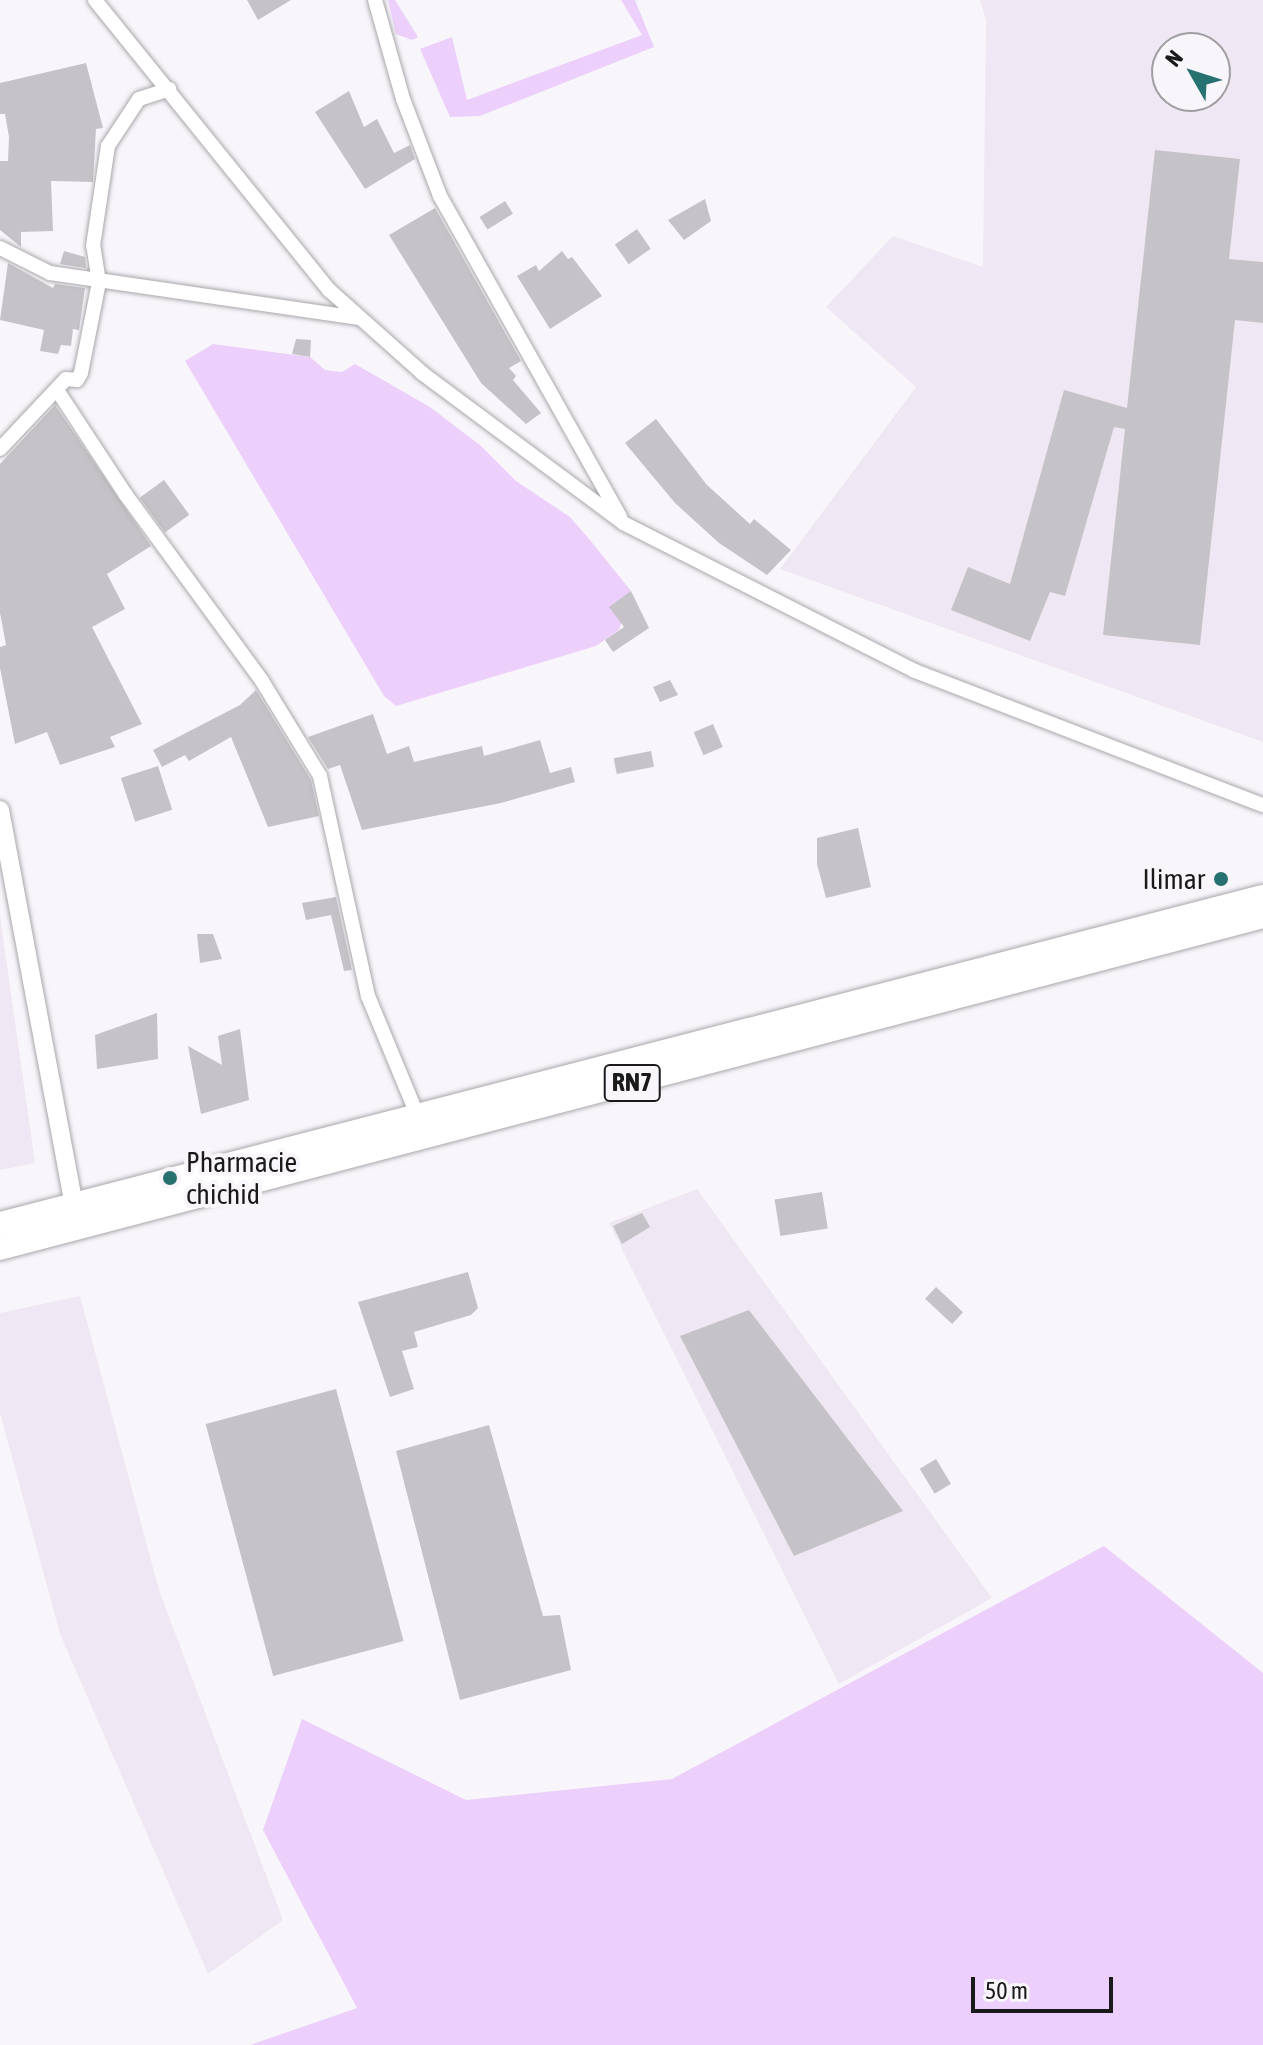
<!DOCTYPE html>
<html>
<head>
<meta charset="utf-8">
<style>
  body { margin:0 }
  #map { position:relative; width:1263px; height:2045px; overflow:hidden; background:#f9f6fb; font-family:"Asap Condensed",sans-serif }
  div>[style] { position:absolute }
  [style*='--x'] { left:calc(var(--x)*1px); top:calc(var(--y)*1px); width:calc(var(--w)*1px); rotate:calc(var(--a)*1deg) }
  .built>* { inset:0; background:#efe7f3 }
  .green>* { inset:0; background:#eccffb }
  .building>* { inset:0; background:#c6c3c8; transform-origin:0 0 }
  .roads { filter:drop-shadow(0 0 2px #aaa7ab) drop-shadow(0 0 2px #aaa7ab) }
  .minor>* { height:14px; margin:-7px; padding:0 7px; transform-origin:7px; border-radius:7px; background:#fff }
  .tertiary>* { height:18px; margin:-9px; padding:0 9px; transform-origin:9px; border-radius:9px; background:#fff }
  .trunk>* { height:24px; margin:-12px; padding:0 12px; transform-origin:12px; border-radius:12px; background:#fff }
  .dots>* { width:22px; height:22px; translate:-50% -50%; box-sizing:border-box; border:4px solid #f9f6fb; border-radius:50% }
  span { translate:-50% -50%; white-space:nowrap; text-align:center; line-height:1.15; -webkit-text-stroke:8px #f9f6fb; paint-order:stroke }
  .shield-label span { padding:2px 6px; background:#f9f6fb; border:2px solid; border-radius:6px; -webkit-text-stroke-width:0 }
  .shield-label { font-size:26px; color:#1b1a1b; font-weight:700 }
  .poi-label { font-size:28px; color:#1b1a1b }
  .right { translate:-100% -50%; text-align:right }
  .left { translate:0 -50%; text-align:left }
  .north { position:absolute; left:1151px; top:32px; width:80px; height:80px; box-sizing:border-box; background:#f9f6fb; border:2px solid #a09ea1; border-radius:50%; rotate:309deg; font-size:22px; font-weight:700; line-height:32px; text-align:center; color:#1b1a1b }
  .north::after { content:''; display:block; margin:auto; width:28px; height:36px; background:#277170; clip-path:polygon(50% 0,100% 100%,50% 72%,0 100%) }
  .scale { position:absolute; left:971px; top:1977px; width:142px; height:36px; box-sizing:border-box; border:4px solid #1b1a1b; border-top:0; padding-left:10px; font-size:24px; line-height:28px; white-space:nowrap; color:#1b1a1b; -webkit-text-stroke:6px #f9f6fb; paint-order:stroke }
</style>
</head>
<body>
<div id="map">
  <div class="built">
    <i style="clip-path:polygon(evenodd,980px 0,1263px 0,1263px 742px,780px 569px,916px 387px,826px 307px,893px 236px,983px 267px,986px 20px,980px 0,1167px 48px,1215px 48px,1215px 96px,1167px 96px,1167px 48px)"></i>
    <i style="clip-path:polygon(0 916px,35px 1163px,0 1170px)"></i>
    <i style="clip-path:polygon(697px 1189px,992px 1598px,839px 1684px,609px 1223px)"></i>
    <i style="clip-path:polygon(80px 1296px,159px 1590px,283px 1920px,208px 1974px,60px 1634px,0 1413px,0 1313px)"></i>
  </div>
  <div class="green">
    <i style="clip-path:polygon(388px 0,395px 0,418px 37px,412px 40px,396px 34px)"></i>
    <i style="clip-path:polygon(621px 0,635px 0,654px 47px,480px 116px,450px 117px,420px 49px,452px 37px,467px 100px,642px 35px)"></i>
    <i style="clip-path:polygon(213px 344px,310px 357px,325px 370px,342px 372px,355px 364px,430px 407px,481px 446px,516px 481px,570px 517px,590px 540px,631px 591px,619px 630px,596px 646px,396px 706px,384px 696px,185px 361px)"></i>
    <i style="clip-path:polygon(1104px 1546px,1263px 1673px,1263px 2045px,250px 2045px,357px 2008px,263px 1830px,302px 1719px,466px 1800px,672px 1779px)"></i>
  </div>
  <div class="building">
    <i style="clip-path:polygon(247px 0,291px 0,258px 20px)"></i>
    <i style="clip-path:polygon(86px 63px,103px 128px,96px 129px,93px 182px,51px 181px,53px 231px,21px 232px,21px 247px,0 230px,0 161px,8px 161px,9px 137px,5px 114px,0 114px,0 83px)"></i>
    <i style="clip-path:polygon(349px 91px,364px 127px,377px 119px,394px 153px,410px 145px,415px 159px,365px 189px,315px 112px)"></i>
    <i style="clip-path:polygon(1155px 150px,1240px 159px,1229px 259px,1263px 262px,1263px 323px,1235px 320px,1200px 645px,1103px 635px,1125px 429px,1114px 427px,1065px 596px,1050px 592px,1030px 641px,951px 610px,968px 567px,1010px 584px,1064px 390px,1127px 408px)"></i>
    <i style="clip-path:polygon(705px 199px,711px 221px,684px 240px,668px 220px)"></i>
    <i style="left:505px;top:201px;width:15px;height:30px;rotate:58deg"></i>
    <i style="clip-path:polygon(435px 208px,521px 361px,509px 368px,516px 376px,513px 380px,541px 413px,526px 424px,481px 383px,389px 235px)"></i>
    <i style="left:637px;top:229px;width:24px;height:27px;rotate:55deg"></i>
    <i style="clip-path:polygon(64px 251px,85px 257px,86px 268px,60px 264px)"></i>
    <i style="clip-path:polygon(562px 251px,568px 259px,572px 257px,602px 296px,550px 329px,517px 276px,536px 265px,539px 271px)"></i>
    <i style="clip-path:polygon(8px 263px,53px 288px,55px 284px,85px 288px,79px 330px,73px 329px,71px 346px,61px 345px,58px 354px,40px 351px,44px 330px,0 320px)"></i>
    <i style="clip-path:polygon(296px 339px,311px 340px,310px 357px,292px 354px)"></i>
    <i style="clip-path:polygon(55px 405px,151px 546px,107px 574px,125px 609px,92px 627px,142px 724px,110px 737px,115px 747px,60px 765px,47px 732px,15px 744px,0 668px,0 647px,6px 645px,0 613px,0 464px)"></i>
    <i style="clip-path:polygon(656px 419px,707px 485px,750px 524px,754px 519px,791px 550px,767px 575px,719px 543px,675px 503px,625px 443px)"></i>
    <i style="left:164px;top:480px;width:43px;height:30px;rotate:54deg"></i>
    <i style="clip-path:polygon(631px 591px,649px 628px,613px 652px,605px 640px,624px 627px,609px 607px)"></i>
    <i style="clip-path:polygon(670px 680px,678px 695px,660px 702px,653px 687px)"></i>
    <i style="clip-path:polygon(256px 690px,311px 780px,319px 816px,268px 827px,231px 737px,189px 761px,185px 755px,162px 767px,153px 750px,240px 705px)"></i>
    <i style="clip-path:polygon(373px 714px,387px 754px,409px 746px,414px 762px,482px 746px,484px 756px,540px 740px,550px 773px,571px 767px,575px 782px,501px 803px,362px 830px,340px 765px,328px 769px,308px 737px)"></i>
    <i style="left:713px;top:724px;width:25px;height:21px;rotate:67deg"></i>
    <i style="left:651px;top:751px;width:16px;height:38px;rotate:79deg"></i>
    <i style="left:158px;top:766px;width:46px;height:39px;rotate:72deg"></i>
    <i style="clip-path:polygon(858px 828px,871px 887px,826px 898px,817px 864px,817px 838px)"></i>
    <i style="clip-path:polygon(336px 897px,352px 970px,344px 971px,331px 915px,306px 920px,302px 903px)"></i>
    <i style="clip-path:polygon(197px 934px,213px 934px,222px 959px,200px 963px)"></i>
    <i style="clip-path:polygon(157px 1013px,158px 1059px,97px 1069px,95px 1035px)"></i>
    <i style="clip-path:polygon(240px 1029px,249px 1100px,201px 1114px,188px 1046px,222px 1065px,218px 1036px)"></i>
    <i style="left:822px;top:1192px;width:37px;height:48px;rotate:81deg"></i>
    <i style="clip-path:polygon(642px 1213px,650px 1227px,622px 1244px,613px 1226px)"></i>
    <i style="clip-path:polygon(468px 1272px,478px 1308px,471px 1315px,414px 1332px,418px 1347px,402px 1351px,414px 1389px,390px 1397px,358px 1302px)"></i>
    <i style="left:936px;top:1287px;width:37px;height:16px;rotate:43deg"></i>
    <i style="clip-path:polygon(749px 1310px,903px 1511px,794px 1556px,680px 1336px)"></i>
    <i style="left:336px;top:1389px;width:261px;height:135px;rotate:75deg"></i>
    <i style="clip-path:polygon(489px 1425px,543px 1616px,560px 1615px,571px 1670px,460px 1700px,396px 1451px)"></i>
    <i style="left:936px;top:1459px;width:29px;height:19px;rotate:59deg"></i>
  </div>
  <div class="roads">
    <div class="minor">
      <i style="--x:95;--y:0;--w:373;--a:51.1"></i>
      <i style="--x:329;--y:290;--w:125;--a:41.7"></i>
      <i style="--x:422;--y:373;--w:251;--a:36.7"></i>
      <i style="--x:623;--y:523;--w:327;--a:26.9"></i>
      <i style="--x:915;--y:671;--w:373;--a:21.1"></i>
      <i style="--x:375;--y:0;--w:103;--a:74.2"></i>
      <i style="--x:403;--y:99;--w:104;--a:69.1"></i>
      <i style="--x:440;--y:196;--w:368;--a:60.7"></i>
      <i style="--x:0;--y:248;--w:56;--a:26.6"></i>
      <i style="--x:50;--y:273;--w:311;--a:8.3"></i>
      <i style="--x:57;--y:390;--w:126;--a:56.7"></i>
      <i style="--x:126;--y:495;--w:230;--a:53.8"></i>
      <i style="--x:262;--y:681;--w:111;--a:58.6"></i>
      <i style="--x:320;--y:776;--w:225;--a:77.7"></i>
      <i style="--x:368;--y:996;--w:131;--a:67.5"></i>
      <i style="--x:0;--y:449;--w:96;--a:-46.7"></i>
      <i style="--x:66;--y:379;--w:11;--a:5"></i>
      <i style="--x:77;--y:380;--w:8;--a:-60"></i>
      <i style="--x:81;--y:373;--w:93;--a:-78.8"></i>
      <i style="--x:99;--y:282;--w:36;--a:-99"></i>
      <i style="--x:93;--y:246;--w:101;--a:-81.5"></i>
      <i style="--x:108;--y:146;--w:56;--a:-56.6"></i>
      <i style="--x:139;--y:99;--w:32;--a:-18"></i>
    </div>
    <div class="tertiary">
      <i style="--x:0;--y:810;--w:414;--a:79.4"></i>
    </div>
    <div class="trunk">
      <i style="--x:0;--y:1224;--w:1305;--a:-14.52"></i>
      <i style="--x:0;--y:1248;--w:1306;--a:-14.73"></i>
    </div>
  </div>
  <div class="dots">
    <i style="left:1221px;top:879px;background:#277170"></i>
    <i style="left:170px;top:1178px;background:#277170"></i>
  </div>
  <div class="shield-label">
    <span style="left:632px;top:1083px">RN7</span>
  </div>
  <div class="poi-label">
    <span class="right" style="left:1205px;top:879px">Ilimar</span>
    <span class="left" style="left:186px;top:1178px">Pharmacie<br>chichid</span>
  </div>
  <div class="north">N</div>
  <div class="scale">50 m</div>
</div>
</body>
</html>
